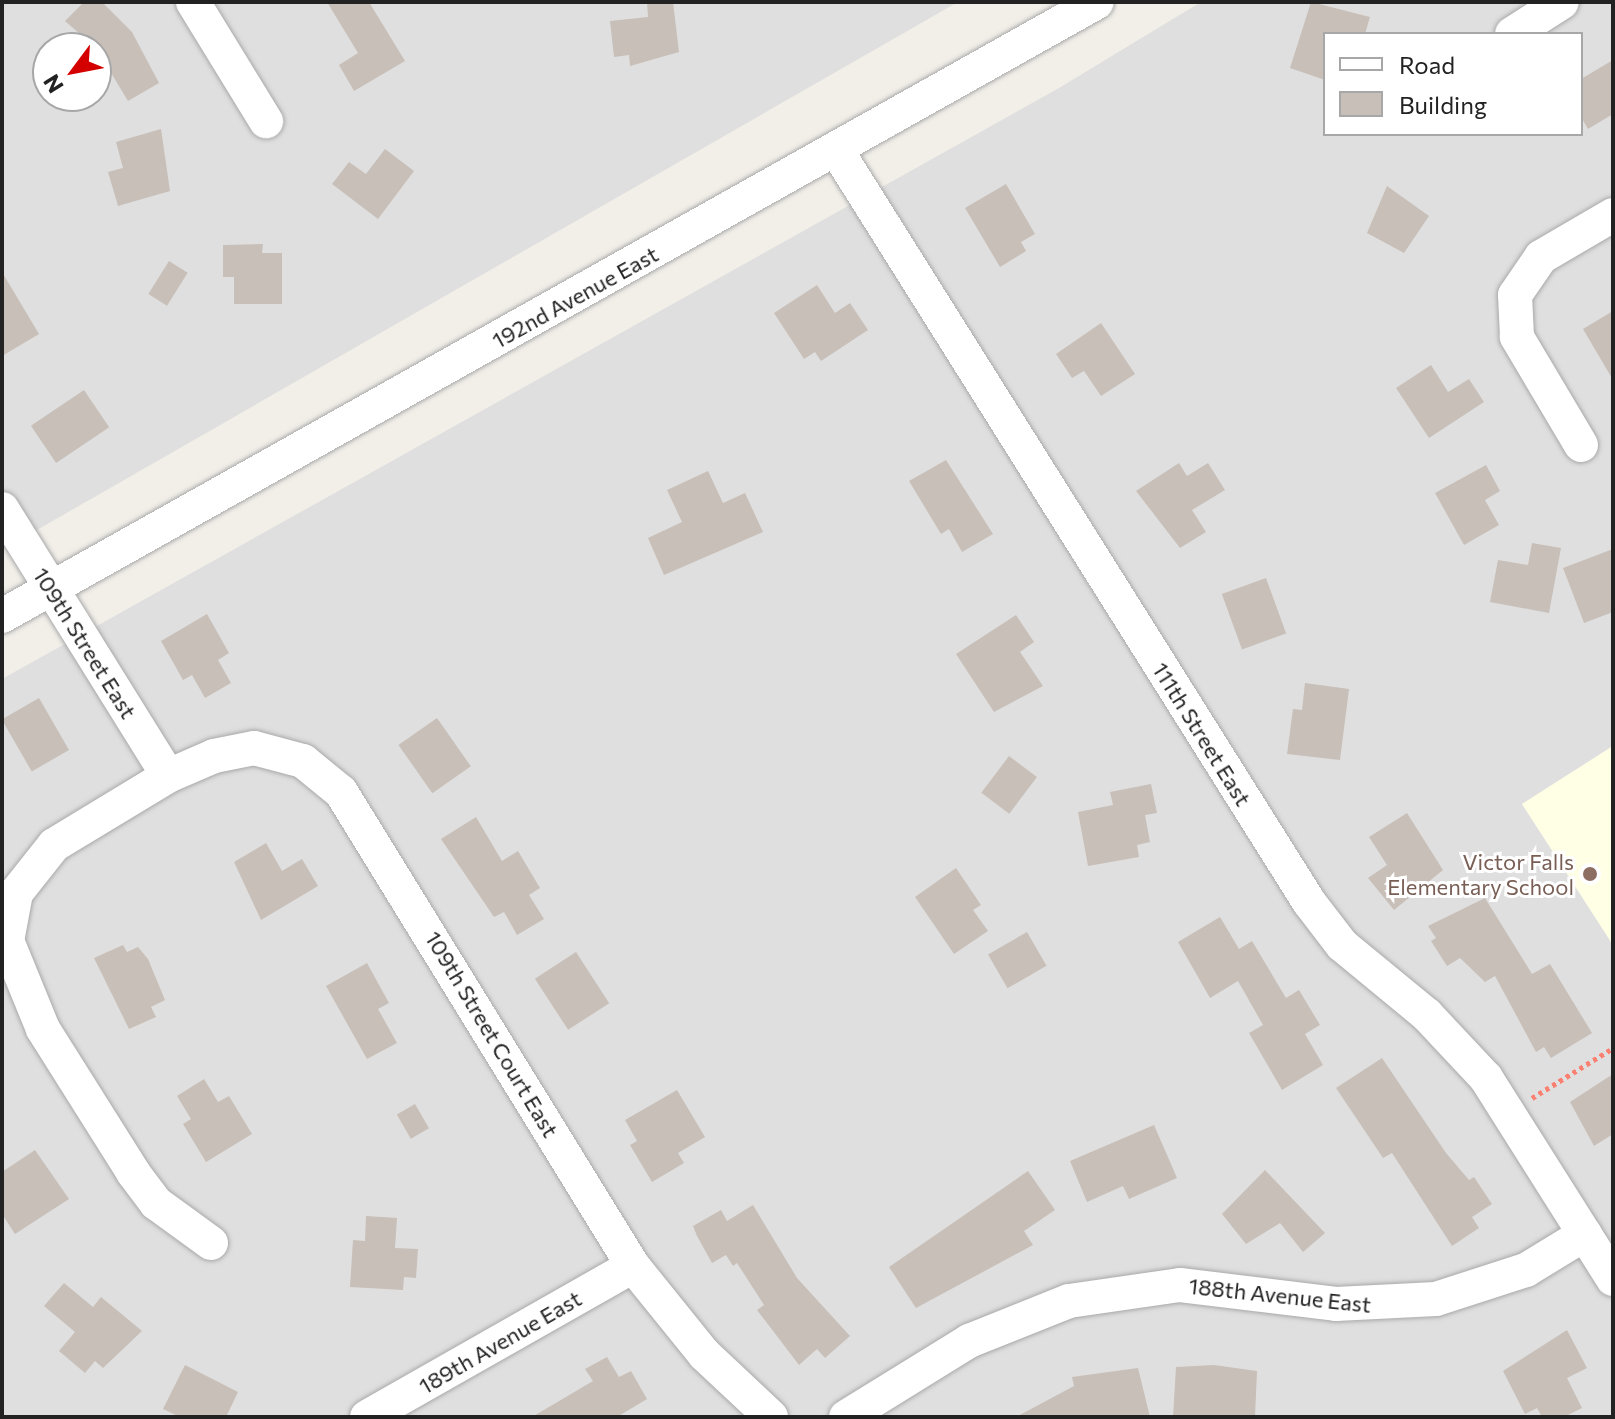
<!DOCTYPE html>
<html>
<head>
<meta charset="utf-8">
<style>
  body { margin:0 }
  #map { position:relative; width:1615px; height:1419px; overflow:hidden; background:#f2efe9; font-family:Commissioner,sans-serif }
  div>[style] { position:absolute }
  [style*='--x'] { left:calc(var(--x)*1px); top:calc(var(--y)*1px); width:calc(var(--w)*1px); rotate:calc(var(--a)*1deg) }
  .residential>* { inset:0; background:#e0dfdf }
  .education>* { inset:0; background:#ffffe5 }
  .building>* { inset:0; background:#c7bfb8; transform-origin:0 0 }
  .path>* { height:5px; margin-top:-2.5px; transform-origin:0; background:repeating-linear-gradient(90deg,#fa8072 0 4px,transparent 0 8px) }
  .roads { filter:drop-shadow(0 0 2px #a9a9a9) drop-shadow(0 0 2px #a9a9a9) }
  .minor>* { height:34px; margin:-17px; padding:0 17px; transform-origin:17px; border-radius:17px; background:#fff }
  .dots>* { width:22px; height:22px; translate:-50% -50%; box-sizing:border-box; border:4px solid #fff; border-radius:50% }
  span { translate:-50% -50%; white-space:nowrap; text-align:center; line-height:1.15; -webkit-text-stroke:6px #fff; paint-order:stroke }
  .street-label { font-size:22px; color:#222 }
  .education-label { font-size:22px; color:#785e54 }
  .right { translate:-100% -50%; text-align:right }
  .frame { position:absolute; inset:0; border:4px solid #222; pointer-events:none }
  .legend { position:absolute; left:1323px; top:32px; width:260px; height:104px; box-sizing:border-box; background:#fff; border:2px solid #a7a7a7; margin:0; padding:10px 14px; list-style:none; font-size:24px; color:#222 }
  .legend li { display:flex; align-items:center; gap:16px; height:40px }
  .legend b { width:40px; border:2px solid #a7a7a7 }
  .north { position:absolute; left:32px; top:32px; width:80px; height:80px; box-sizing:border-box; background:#fff; border:2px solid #a7a7a7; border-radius:50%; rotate:238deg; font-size:22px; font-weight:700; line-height:32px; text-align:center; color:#222 }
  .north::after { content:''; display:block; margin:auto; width:28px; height:36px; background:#d40000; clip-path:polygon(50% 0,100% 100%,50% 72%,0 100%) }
</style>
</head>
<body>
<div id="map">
  <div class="residential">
    <i style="clip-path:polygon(evenodd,2px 2px,958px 2px,2px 550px,2px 2px,48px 48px,96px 48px,96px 96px,48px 96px,48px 48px)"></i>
    <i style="clip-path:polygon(evenodd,1201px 2px,1613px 2px,1613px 746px,1522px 804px,1613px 945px,1613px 1417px,2px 1417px,2px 679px,1059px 88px,1201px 2px,1325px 34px,1581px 34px,1581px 134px,1325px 134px,1325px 34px)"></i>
  </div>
  <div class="education">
    <i style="clip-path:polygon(1613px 746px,1613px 945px,1522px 804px)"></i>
  </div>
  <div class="building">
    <i style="clip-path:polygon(84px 2px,102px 2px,132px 32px,159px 83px,128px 101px,96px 48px,65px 21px)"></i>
    <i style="clip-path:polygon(327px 2px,369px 2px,405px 61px,354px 91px,339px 65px,358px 53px)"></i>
    <i style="clip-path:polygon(647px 2px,673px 2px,679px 52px,630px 66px,629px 55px,614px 57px,610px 21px,648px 17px)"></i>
    <i style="clip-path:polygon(1311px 2px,1370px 17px,1365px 34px,1325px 34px,1325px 80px,1290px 68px)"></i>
    <i style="clip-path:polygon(1613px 60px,1613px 114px,1588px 129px,1581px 117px,1581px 79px)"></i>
    <i style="clip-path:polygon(161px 129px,170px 191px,118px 206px,108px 172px,123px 168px,116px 142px)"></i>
    <i style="clip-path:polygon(385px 149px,414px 171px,378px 219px,332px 184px,349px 162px,366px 174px)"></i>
    <i style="clip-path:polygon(1006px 184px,1035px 234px,1021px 242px,1026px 251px,1000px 267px,965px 208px)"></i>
    <i style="clip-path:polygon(1387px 186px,1429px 216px,1404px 253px,1367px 233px)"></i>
    <i style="clip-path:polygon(263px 244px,262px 253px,282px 253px,282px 304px,234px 304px,234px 277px,223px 277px,223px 245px)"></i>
    <i style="left:169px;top:261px;width:22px;height:39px;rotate:32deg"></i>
    <i style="clip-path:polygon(2px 272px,39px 334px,2px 356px)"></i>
    <i style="clip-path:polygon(817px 285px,835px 313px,850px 303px,868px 330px,821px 361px,815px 352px,804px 359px,774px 313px)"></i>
    <i style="clip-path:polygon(1613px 311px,1613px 380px,1583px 329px)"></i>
    <i style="clip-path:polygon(1101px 323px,1135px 374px,1101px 396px,1084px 371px,1072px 378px,1056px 354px)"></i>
    <i style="clip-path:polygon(1431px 365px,1448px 392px,1469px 379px,1484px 402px,1429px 438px,1396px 388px)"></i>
    <i style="left:84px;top:390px;width:45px;height:64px;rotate:56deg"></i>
    <i style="clip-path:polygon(946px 460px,993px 534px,962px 552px,949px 529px,941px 534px,909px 481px)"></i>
    <i style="clip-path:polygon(1179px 463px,1187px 476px,1208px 463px,1225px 490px,1192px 510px,1206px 532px,1180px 548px,1136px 491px)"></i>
    <i style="clip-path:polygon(1486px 465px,1500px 491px,1485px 500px,1499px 525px,1464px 545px,1435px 493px)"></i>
    <i style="clip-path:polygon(708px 471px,723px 503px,745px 493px,763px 532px,664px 575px,648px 538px,682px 522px,667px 490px)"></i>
    <i style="clip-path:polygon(1532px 543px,1561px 548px,1549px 613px,1490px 602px,1498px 560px,1528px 565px)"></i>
    <i style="clip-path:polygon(1613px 549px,1613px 612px,1584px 623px,1563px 568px)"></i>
    <i style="left:1266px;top:578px;width:59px;height:47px;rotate:70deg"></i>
    <i style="clip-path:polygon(207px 614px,229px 653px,218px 660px,231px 683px,205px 698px,192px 675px,183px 680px,161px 641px)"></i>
    <i style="clip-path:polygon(1016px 615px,1034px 642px,1020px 652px,1043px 686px,994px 712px,956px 654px)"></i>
    <i style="clip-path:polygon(1305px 683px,1349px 689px,1340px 760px,1287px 754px,1293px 709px,1302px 710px)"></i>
    <i style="left:39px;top:698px;width:60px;height:43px;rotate:60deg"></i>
    <i style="left:437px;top:718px;width:59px;height:47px;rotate:55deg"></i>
    <i style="left:1009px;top:756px;width:35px;height:46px;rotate:37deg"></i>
    <i style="clip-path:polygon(1151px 784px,1157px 813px,1145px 815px,1150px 842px,1137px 845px,1139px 857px,1088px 866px,1078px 812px,1113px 805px,1110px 792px)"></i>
    <i style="clip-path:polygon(1407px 813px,1443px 870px,1394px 910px,1368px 878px,1387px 865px,1369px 837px)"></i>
    <i style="clip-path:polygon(476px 817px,502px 861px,518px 851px,540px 888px,529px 895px,544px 919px,517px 935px,504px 912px,494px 917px,441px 839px)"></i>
    <i style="clip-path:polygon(266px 843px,282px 871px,302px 859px,318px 886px,261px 920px,234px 862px)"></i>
    <i style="clip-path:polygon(956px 868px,981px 905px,973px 910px,988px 931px,954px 954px,915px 897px)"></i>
    <i style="clip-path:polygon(1485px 898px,1532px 974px,1550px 964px,1592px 1033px,1551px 1058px,1544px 1047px,1536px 1052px,1495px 976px,1485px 982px,1460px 958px,1447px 966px,1431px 941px,1436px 938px,1428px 926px)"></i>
    <i style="clip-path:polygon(1220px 917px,1239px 949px,1252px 941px,1286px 998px,1299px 990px,1320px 1025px,1305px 1034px,1323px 1065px,1282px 1090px,1249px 1033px,1263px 1025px,1238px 981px,1210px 998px,1178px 942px)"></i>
    <i style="left:1027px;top:932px;width:39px;height:45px;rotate:60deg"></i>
    <i style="clip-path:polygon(123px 945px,127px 952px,138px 947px,148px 959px,165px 1000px,151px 1007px,156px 1017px,129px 1029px,94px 958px)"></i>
    <i style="left:576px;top:952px;width:61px;height:49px;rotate:57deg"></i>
    <i style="clip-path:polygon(367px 963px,389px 1003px,378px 1009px,397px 1043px,367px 1059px,326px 986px)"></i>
    <i style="clip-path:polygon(1382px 1058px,1446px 1153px,1469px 1180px,1474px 1177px,1492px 1204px,1472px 1217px,1479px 1228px,1452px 1246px,1392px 1153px,1383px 1158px,1336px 1088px)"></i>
    <i style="clip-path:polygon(1613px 1074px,1613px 1134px,1594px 1146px,1570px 1102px)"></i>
    <i style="clip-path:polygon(204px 1079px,218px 1102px,229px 1096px,252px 1134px,206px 1162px,183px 1124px,191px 1119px,177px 1096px)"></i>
    <i style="clip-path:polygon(677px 1090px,705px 1137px,678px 1153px,684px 1163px,652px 1182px,630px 1145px,637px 1141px,625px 1120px)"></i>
    <i style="left:415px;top:1104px;width:28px;height:21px;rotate:60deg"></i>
    <i style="clip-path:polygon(1154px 1125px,1177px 1178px,1129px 1199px,1123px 1186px,1087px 1202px,1070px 1161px)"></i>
    <i style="clip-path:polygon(35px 1150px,69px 1199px,15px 1234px,2px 1214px,2px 1172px)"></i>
    <i style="clip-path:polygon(1265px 1170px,1325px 1233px,1303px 1252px,1280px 1223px,1246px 1244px,1222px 1214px)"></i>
    <i style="clip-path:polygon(1028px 1171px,1055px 1210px,1024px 1231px,1033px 1245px,916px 1308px,889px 1267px)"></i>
    <i style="clip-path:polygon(753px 1205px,797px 1278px,850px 1336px,825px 1358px,817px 1349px,799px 1365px,757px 1310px,764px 1305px,737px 1263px,733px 1266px,726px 1255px,712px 1263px,697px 1236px,693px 1226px,721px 1210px,727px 1221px)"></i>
    <i style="clip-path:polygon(366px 1216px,397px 1218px,395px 1248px,418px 1249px,416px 1278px,404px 1277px,403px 1290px,350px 1287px,353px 1240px,365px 1241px)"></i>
    <i style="clip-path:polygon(64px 1283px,93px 1307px,101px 1297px,142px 1331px,103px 1368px,95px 1361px,85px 1373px,59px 1351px,75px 1332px,44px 1306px)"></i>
    <i style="clip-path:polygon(1567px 1330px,1587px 1368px,1567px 1378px,1582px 1408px,1564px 1417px,1542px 1417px,1537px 1408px,1525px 1414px,1503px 1371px)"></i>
    <i style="clip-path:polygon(607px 1357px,619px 1377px,631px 1371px,647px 1399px,617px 1417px,532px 1417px,593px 1381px,585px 1369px)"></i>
    <i style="clip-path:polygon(185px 1365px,238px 1392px,226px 1417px,180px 1417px,163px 1409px)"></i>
    <i style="clip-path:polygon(1214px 1365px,1257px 1371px,1255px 1417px,1173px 1417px,1176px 1367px)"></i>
    <i style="clip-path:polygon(1138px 1368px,1150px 1417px,1016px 1417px,1074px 1386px,1072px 1377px)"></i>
  </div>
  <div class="path">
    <i style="--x:1532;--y:1098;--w:95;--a:-31.7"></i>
  </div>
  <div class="roads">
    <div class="minor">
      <i style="--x:193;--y:2;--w:140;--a:58.5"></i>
      <i style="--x:1512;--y:34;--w:59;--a:-32.6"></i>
      <i style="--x:837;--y:151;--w:887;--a:57.85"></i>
      <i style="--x:1309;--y:902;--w:54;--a:52.5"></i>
      <i style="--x:1342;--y:945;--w:110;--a:39.5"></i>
      <i style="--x:1427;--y:1015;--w:86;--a:46.9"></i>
      <i style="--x:1486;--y:1078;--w:238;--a:57.7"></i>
      <i style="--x:1581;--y:445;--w:126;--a:-120.7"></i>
      <i style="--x:1517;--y:337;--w:42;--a:-92.7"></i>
      <i style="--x:1515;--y:295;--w:46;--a:-55.6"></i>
      <i style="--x:1541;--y:257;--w:83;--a:-30.3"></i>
      <i style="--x:2;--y:509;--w:314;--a:58.1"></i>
      <i style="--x:2;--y:616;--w:1255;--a:-29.28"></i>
      <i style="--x:211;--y:1243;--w:68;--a:-144"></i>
      <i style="--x:156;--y:1203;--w:39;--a:-127"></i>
      <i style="--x:133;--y:1172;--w:169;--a:-122.2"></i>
      <i style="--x:43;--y:1029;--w:95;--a:-112.2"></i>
      <i style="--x:7;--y:941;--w:49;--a:-79.4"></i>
      <i style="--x:16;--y:893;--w:61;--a:-51.6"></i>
      <i style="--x:54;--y:845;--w:133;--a:-31.2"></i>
      <i style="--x:168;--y:776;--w:50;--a:-23.5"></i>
      <i style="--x:214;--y:756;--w:41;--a:-11.3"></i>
      <i style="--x:254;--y:748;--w:51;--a:14.9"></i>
      <i style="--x:303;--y:761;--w:49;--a:39.2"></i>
      <i style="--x:341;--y:792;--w:557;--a:58.37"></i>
      <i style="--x:633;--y:1266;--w:113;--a:51.1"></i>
      <i style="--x:704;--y:1354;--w:92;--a:43.2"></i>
      <i style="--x:367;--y:1417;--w:306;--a:-29.6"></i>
      <i style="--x:846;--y:1417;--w:145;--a:-31.7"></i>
      <i style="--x:969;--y:1341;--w:108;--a:-21.8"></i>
      <i style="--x:1069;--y:1301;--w:112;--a:-8.2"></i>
      <i style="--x:1180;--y:1285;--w:157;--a:6.9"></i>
      <i style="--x:1336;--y:1304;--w:100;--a:-2.9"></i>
      <i style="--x:1436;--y:1299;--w:95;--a:-17.9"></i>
      <i style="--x:1526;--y:1270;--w:69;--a:-31.4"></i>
    </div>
  </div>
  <div class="dots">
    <i style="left:1590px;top:874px;background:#8d6e63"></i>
  </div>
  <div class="street-label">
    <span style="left:575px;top:297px;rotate:-29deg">192nd Avenue East</span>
    <span style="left:85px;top:643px;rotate:58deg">109th Street East</span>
    <span style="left:1202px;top:734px;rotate:58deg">111th Street East</span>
    <span style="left:492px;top:1034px;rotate:59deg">109th Street Court East</span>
    <span style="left:1280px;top:1295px;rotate:6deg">188th Avenue East</span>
    <span style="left:500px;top:1342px;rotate:-30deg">189th Avenue East</span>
  </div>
  <div class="education-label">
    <span class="right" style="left:1574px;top:874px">Victor Falls<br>Elementary School</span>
  </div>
  <div class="frame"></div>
  <ul class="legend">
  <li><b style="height:10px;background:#fff"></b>Road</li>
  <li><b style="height:22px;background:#c7bfb8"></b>Building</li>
  </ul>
  <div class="north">N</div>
</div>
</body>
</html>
